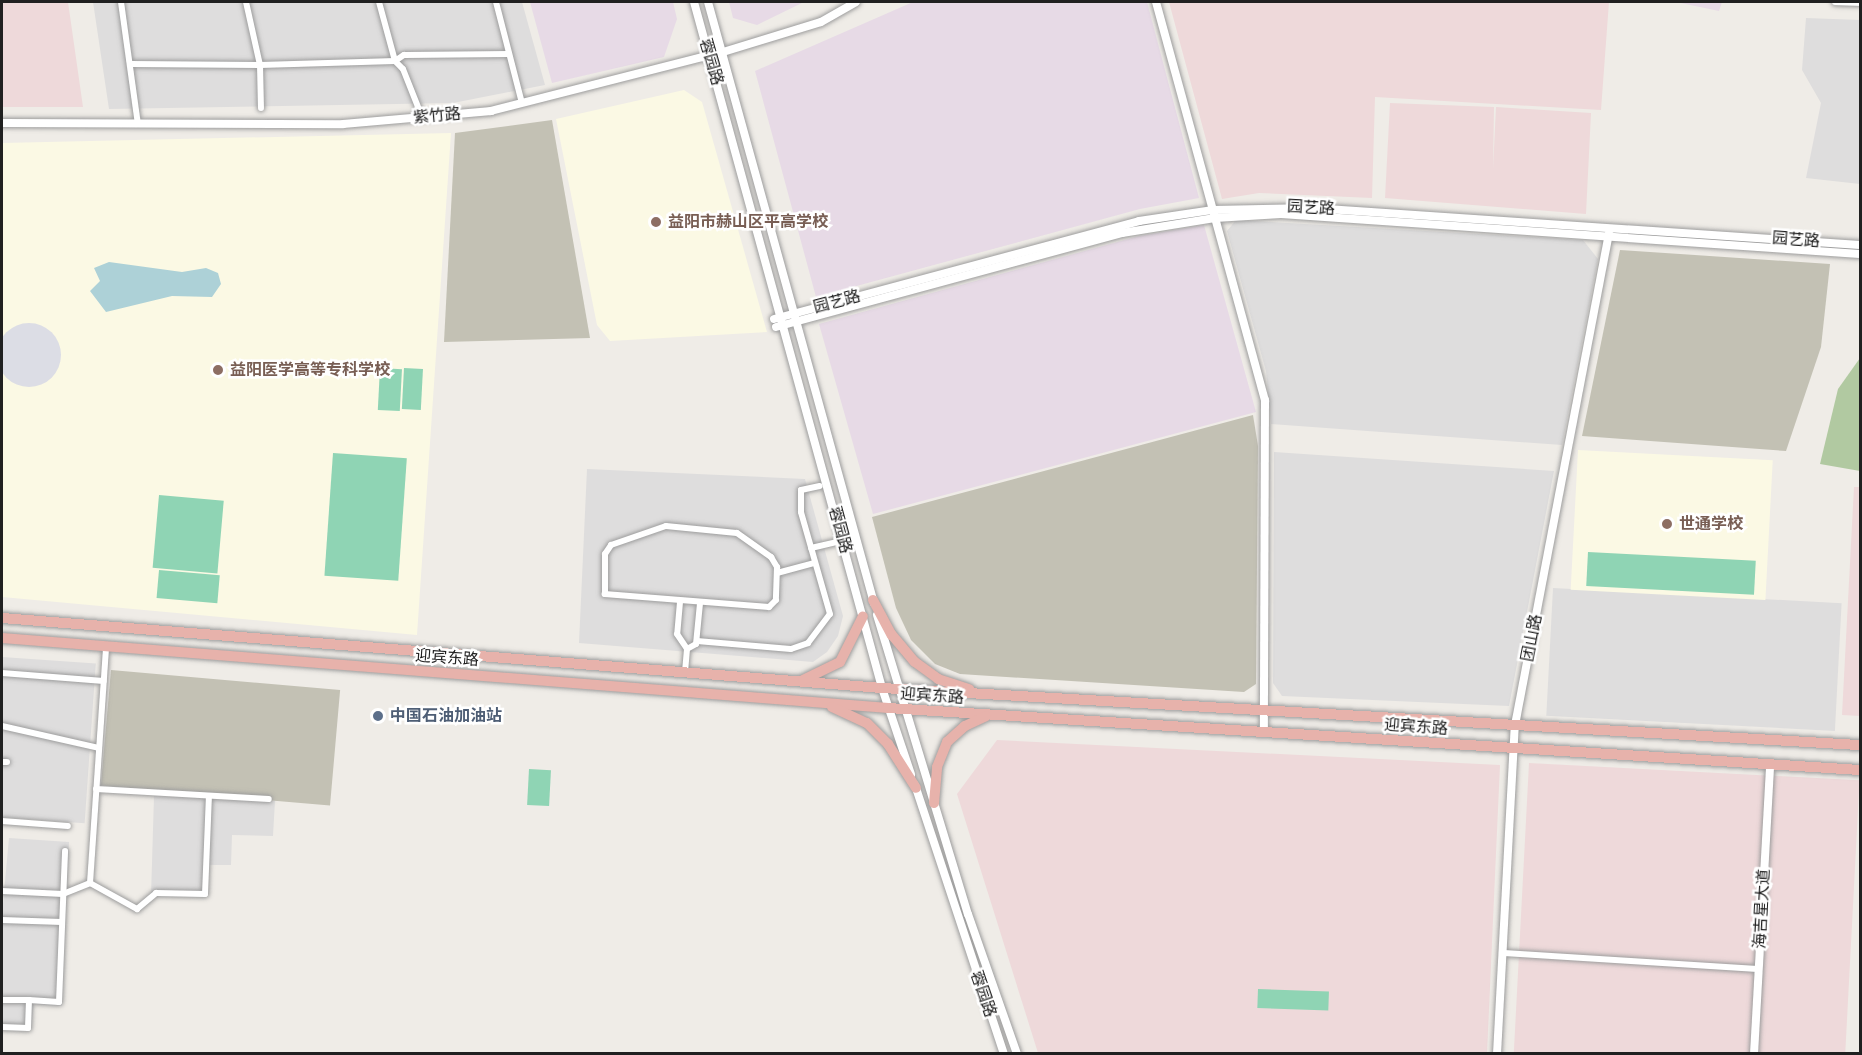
<!DOCTYPE html>
<html>
<head>
<meta charset="utf-8">
<style>
  body { margin:0 }
  #map { position:relative; width:1862px; height:1055px; overflow:hidden; background:#efece7; font-family:"Fira Sans","Noto Sans SC",sans-serif }
  div>[style] { position:absolute }
  [style*='--x'] { left:calc(var(--x)*1px); top:calc(var(--y)*1px); width:calc(var(--w)*1px); rotate:calc(var(--a)*1deg) }
  .residential>* { inset:0; background:#dedddd; transform-origin:0 0 }
  .commercial>* { inset:0; background:#eed9da; transform-origin:0 0 }
  .industrial>* { inset:0; background:#e7dae6 }
  .education>* { inset:0; background:#fbf9e4; transform-origin:0 0 }
  .construction>* { inset:0; background:#c3c1b4; transform-origin:0 0 }
  .forest>* { inset:0; background:#b1c9a1 }
  .pitch>* { inset:0; background:#8fd4b4; transform-origin:0 0 }
  .plaza>* { inset:0; background:#dcdde5 }
  .round { border-radius:50% }
  .water>* { inset:0; background:#add1d7 }
  .roads { filter:drop-shadow(0 0 2px #9d9d9d) drop-shadow(0 0 2px #9d9d9d) }
  .minor>* { height:6px; margin:-3px; padding:0 3px; transform-origin:3px; border-radius:3px; background:#fff }
  .tertiary>* { height:8px; margin:-4px; padding:0 4px; transform-origin:4px; border-radius:4px; background:#fff }
  .trunk>* { height:10px; margin:-5px; padding:0 5px; transform-origin:5px; border-radius:5px; background:#e7b2ab }
  .dots>* { width:16px; height:16px; translate:-50% -50%; box-sizing:border-box; border:3px solid #fff; border-radius:50% }
  span { translate:-50% -50%; white-space:nowrap; text-align:center; line-height:1.15; -webkit-text-stroke:5px #fff; paint-order:stroke }
  .street-label { font-size:16px; color:#202020 }
  .education-label { font-size:16px; color:#785e54; font-weight:700 }
  .left { translate:0 -50%; text-align:left }
  .service-label { font-size:16px; color:#4e5e75; font-weight:700 }
  .frame { position:absolute; inset:0; border:3px solid #202020; pointer-events:none }
</style>
</head>
<body>
<div id="map">
  <div class="residential">
    <i style="clip-path:polygon(93px 2px,522px 2px,545px 85px,453px 103px,109px 109px)"></i>
    <i style="clip-path:polygon(1806px 18px,1860px 20px,1860px 184px,1806px 178px,1821px 103px,1802px 70px)"></i>
    <i style="clip-path:polygon(1236px 220px,1583px 240px,1598px 259px,1562px 445px,1271px 424px,1266px 371px,1227px 231px)"></i>
    <i style="clip-path:polygon(1274px 452px,1554px 471px,1509px 706px,1282px 696px,1273px 683px)"></i>
    <i style="clip-path:polygon(587px 469px,805px 479px,843px 616px,838px 636px,827px 652px,813px 662px,579px 643px)"></i>
    <i style="left:1553px;top:588px;width:289px;height:128px;rotate:3deg"></i>
    <i style="left:2px;top:657px;width:94px;height:160px;rotate:4deg"></i>
    <i style="clip-path:polygon(154px 796px,275px 801px,273px 836px,232px 835px,231px 865px,208px 865px,207px 897px,151px 896px)"></i>
    <i style="clip-path:polygon(9px 838px,69px 842px,62px 1006px,34px 1004px,31px 1030px,2px 1029px,2px 914px)"></i>
  </div>
  <div class="commercial">
    <i style="clip-path:polygon(2px 2px,68px 2px,83px 107px,2px 107px)"></i>
    <i style="clip-path:polygon(1169px 2px,1609px 2px,1601px 110px,1375px 97px,1372px 198px,1259px 193px,1222px 199px)"></i>
    <i style="clip-path:polygon(1390px 103px,1494px 107px,1493px 169px,1496px 107px,1591px 113px,1586px 214px,1385px 198px)"></i>
    <i style="clip-path:polygon(1854px 487px,1860px 487px,1860px 716px,1842px 715px)"></i>
    <i style="clip-path:polygon(997px 740px,1500px 765px,1487px 1053px,1038px 1053px,957px 794px)"></i>
    <i style="left:1529px;top:763px;width:331px;height:291px;rotate:3deg"></i>
  </div>
  <div class="industrial">
    <i style="clip-path:polygon(530px 2px,673px 2px,677px 19px,664px 57px,552px 83px)"></i>
    <i style="clip-path:polygon(729px 2px,804px 2px,757px 25px,733px 18px)"></i>
    <i style="clip-path:polygon(913px 2px,1147px 2px,1199px 198px,1140px 209px,816px 297px,755px 71px)"></i>
    <i style="clip-path:polygon(1676px 2px,1722px 2px,1719px 11px)"></i>
    <i style="clip-path:polygon(1204px 225px,1256px 412px,873px 514px,819px 324px,1139px 236px)"></i>
  </div>
  <div class="education">
    <i style="clip-path:polygon(684px 90px,702px 102px,767px 332px,610px 341px,597px 325px,556px 119px)"></i>
    <i style="clip-path:polygon(451px 133px,417px 635px,2px 597px,2px 143px)"></i>
    <i style="left:1578px;top:450px;width:195px;height:140px;rotate:3deg"></i>
  </div>
  <div class="construction">
    <i style="clip-path:polygon(552px 120px,590px 338px,444px 342px,455px 133px)"></i>
    <i style="clip-path:polygon(1620px 250px,1830px 264px,1821px 347px,1786px 451px,1582px 436px)"></i>
    <i style="clip-path:polygon(1253px 415px,1258px 446px,1256px 684px,1244px 692px,960px 674px,935px 664px,911px 640px,896px 608px,872px 517px)"></i>
    <i style="left:111px;top:670px;width:230px;height:116px;rotate:5deg"></i>
  </div>
  <div class="forest">
    <i style="clip-path:polygon(1860px 358px,1860px 471px,1820px 464px,1838px 389px)"></i>
  </div>
  <div class="pitch">
    <i style="left:380px;top:368px;width:22px;height:42px;rotate:3deg"></i>
    <i style="left:404px;top:368px;width:19px;height:41px;rotate:3deg"></i>
    <i style="left:333px;top:453px;width:74px;height:123px;rotate:4deg"></i>
    <i style="left:159px;top:495px;width:65px;height:73px;rotate:5deg"></i>
    <i style="left:1588px;top:552px;width:168px;height:34px;rotate:3deg"></i>
    <i style="left:159px;top:570px;width:61px;height:28px;rotate:5deg"></i>
    <i style="left:529px;top:769px;width:22px;height:36px;rotate:3deg"></i>
    <i style="left:1258px;top:989px;width:71px;height:19px;rotate:2deg"></i>
  </div>
  <div class="plaza">
    <i class="round" style="left:-3px;top:323px;width:64px;height:64px"></i>
  </div>
  <div class="water">
    <i style="clip-path:polygon(109px 262px,182px 272px,206px 268px,218px 273px,221px 284px,212px 297px,172px 296px,106px 312px,90px 291px,100px 281px,94px 268px)"></i>
  </div>
  <div class="roads">
    <div class="minor">
      <i style="--x:121;--y:2;--w:123;--a:82.1"></i>
      <i style="--x:246;--y:2;--w:65;--a:77.5"></i>
      <i style="--x:260;--y:65;--w:43;--a:88.7"></i>
      <i style="--x:379;--y:2;--w:61;--a:74.8"></i>
      <i style="--x:395;--y:61;--w:11;--a:45"></i>
      <i style="--x:403;--y:69;--w:52;--a:68.4"></i>
      <i style="--x:496;--y:2;--w:104;--a:75.6"></i>
      <i style="--x:1835;--y:2;--w:25;--a:2"></i>
      <i style="--x:130;--y:64;--w:130;--a:0.4"></i>
      <i style="--x:260;--y:65;--w:135;--a:-1.7"></i>
      <i style="--x:395;--y:61;--w:11;--a:-34"></i>
      <i style="--x:404;--y:55;--w:105;--a:-0.5"></i>
      <i style="--x:666;--y:526;--w:71;--a:5.6"></i>
      <i style="--x:737;--y:533;--w:42;--a:35.2"></i>
      <i style="--x:771;--y:557;--w:12;--a:59"></i>
      <i style="--x:777;--y:567;--w:33;--a:92"></i>
      <i style="--x:776;--y:600;--w:10;--a:135"></i>
      <i style="--x:769;--y:607;--w:165;--a:-175.5"></i>
      <i style="--x:605;--y:594;--w:40;--a:-90"></i>
      <i style="--x:605;--y:554;--w:11;--a:-56"></i>
      <i style="--x:611;--y:545;--w:58;--a:-19.1"></i>
      <i style="--x:811;--y:548;--w:26;--a:-13"></i>
      <i style="--x:777;--y:573;--w:39;--a:-15"></i>
      <i style="--x:680;--y:602;--w:32;--a:95"></i>
      <i style="--x:677;--y:634;--w:18;--a:56"></i>
      <i style="--x:687;--y:649;--w:10;--a:-29"></i>
      <i style="--x:696;--y:644;--w:41;--a:-84.4"></i>
      <i style="--x:697;--y:641;--w:94;--a:4.9"></i>
      <i style="--x:791;--y:649;--w:18;--a:-19"></i>
      <i style="--x:808;--y:643;--w:36;--a:-53"></i>
      <i style="--x:830;--y:614;--w:106;--a:-105.9"></i>
      <i style="--x:801;--y:512;--w:22;--a:-90"></i>
      <i style="--x:801;--y:490;--w:19;--a:-12"></i>
      <i style="--x:685;--y:672;--w:23;--a:-85"></i>
      <i style="--x:2;--y:673;--w:102;--a:4.5"></i>
      <i style="--x:2;--y:726;--w:99;--a:12.8"></i>
      <i style="--x:2;--y:762;--w:5;--a:0"></i>
      <i style="--x:96;--y:789;--w:173;--a:3.3"></i>
      <i style="--x:2;--y:821;--w:66;--a:4.3"></i>
      <i style="--x:90;--y:883;--w:54;--a:29"></i>
      <i style="--x:137;--y:909;--w:25;--a:-40"></i>
      <i style="--x:156;--y:893;--w:49;--a:1.2"></i>
      <i style="--x:205;--y:894;--w:98;--a:-87.7"></i>
      <i style="--x:2;--y:891;--w:61;--a:2.8"></i>
      <i style="--x:63;--y:894;--w:29;--a:-22"></i>
      <i style="--x:90;--y:883;--w:237;--a:-86.1"></i>
      <i style="--x:2;--y:920;--w:60;--a:1.9"></i>
      <i style="--x:1503;--y:953;--w:256;--a:3.6"></i>
      <i style="--x:2;--y:1000;--w:27;--a:0"></i>
      <i style="--x:2;--y:1027;--w:26;--a:2"></i>
      <i style="--x:28;--y:1028;--w:28;--a:-88"></i>
      <i style="--x:29;--y:1000;--w:30;--a:4"></i>
      <i style="--x:59;--y:1002;--w:151;--a:-87.7"></i>
    </div>
    <div class="tertiary">
      <i style="--x:694;--y:2;--w:711;--a:74.67"></i>
      <i style="--x:882;--y:688;--w:91;--a:71.4"></i>
      <i style="--x:708;--y:2;--w:624;--a:74.56"></i>
      <i style="--x:1156;--y:2;--w:413;--a:74.7"></i>
      <i style="--x:1265;--y:400;--w:332;--a:90.2"></i>
      <i style="--x:2;--y:123;--w:341;--a:0.2"></i>
      <i style="--x:343;--y:124;--w:149;--a:-5"></i>
      <i style="--x:491;--y:111;--w:239;--a:-14.3"></i>
      <i style="--x:723;--y:52;--w:102;--a:-17"></i>
      <i style="--x:821;--y:22;--w:40;--a:-29.7"></i>
      <i style="--x:774;--y:319;--w:378;--a:-15"></i>
      <i style="--x:1139;--y:221;--w:75;--a:-8.5"></i>
      <i style="--x:1213;--y:210;--w:99;--a:-1.2"></i>
      <i style="--x:1312;--y:208;--w:549;--a:3.86"></i>
      <i style="--x:776;--y:327;--w:359;--a:-15.2"></i>
      <i style="--x:1122;--y:233;--w:94;--a:-9.2"></i>
      <i style="--x:1215;--y:218;--w:66;--a:-3.5"></i>
      <i style="--x:1281;--y:214;--w:580;--a:3.95"></i>
      <i style="--x:877;--y:615;--w:313;--a:73.1"></i>
      <i style="--x:968;--y:914;--w:148;--a:70.7"></i>
      <i style="--x:915;--y:785;--w:283;--a:71.7"></i>
      <i style="--x:1497;--y:1054;--w:329;--a:-86.9"></i>
      <i style="--x:1515;--y:725;--w:501;--a:-79.18"></i>
      <i style="--x:1754;--y:1054;--w:289;--a:-86.8"></i>
    </div>
    <div class="trunk">
      <i style="--x:873;--y:600;--w:40;--a:62"></i>
      <i style="--x:892;--y:635;--w:35;--a:50"></i>
      <i style="--x:915;--y:662;--w:29;--a:36"></i>
      <i style="--x:938;--y:679;--w:33;--a:18"></i>
      <i style="--x:2;--y:618;--w:883;--a:4.55"></i>
      <i style="--x:882;--y:688;--w:980;--a:3.34"></i>
      <i style="--x:2;--y:638;--w:889;--a:4.52"></i>
      <i style="--x:888;--y:708;--w:974;--a:3.65"></i>
      <i style="--x:803;--y:680;--w:41;--a:-25.9"></i>
      <i style="--x:840;--y:662;--w:51;--a:-63.4"></i>
      <i style="--x:832;--y:707;--w:38;--a:25"></i>
      <i style="--x:867;--y:723;--w:30;--a:45"></i>
      <i style="--x:888;--y:744;--w:52;--a:57.5"></i>
      <i style="--x:934;--y:803;--w:36;--a:-85"></i>
      <i style="--x:937;--y:767;--w:27;--a:-68"></i>
      <i style="--x:947;--y:742;--w:24;--a:-42"></i>
      <i style="--x:965;--y:726;--w:23;--a:-25"></i>
    </div>
  </div>
  <div class="dots">
    <i style="left:656px;top:222px;background:#8d6e63"></i>
    <i style="left:218px;top:370px;background:#8d6e63"></i>
    <i style="left:1667px;top:524px;background:#8d6e63"></i>
    <i style="left:378px;top:716px;background:#5c6f8a"></i>
  </div>
  <div class="street-label">
    <span style="left:711px;top:62px;rotate:74deg">蓉园路</span>
    <span style="left:437px;top:116px;rotate:-5deg">紫竹路</span>
    <span style="left:1311px;top:208px;rotate:3deg">园艺路</span>
    <span style="left:1796px;top:240px;rotate:4deg">园艺路</span>
    <span style="left:837px;top:302px;rotate:-15deg">园艺路</span>
    <span style="left:840px;top:530px;rotate:75deg">蓉园路</span>
    <span style="left:1532px;top:638px;rotate:-79deg">团山路</span>
    <span style="left:447px;top:658px;rotate:4deg">迎宾东路</span>
    <span style="left:932px;top:696px;rotate:4deg">迎宾东路</span>
    <span style="left:1416px;top:727px;rotate:4deg">迎宾东路</span>
    <span style="left:1762px;top:909px;rotate:-87deg">海吉星大道</span>
    <span style="left:983px;top:994px;rotate:71deg">蓉园路</span>
  </div>
  <div class="education-label">
    <span class="left" style="left:668px;top:222px">益阳市赫山区平高学校</span>
    <span class="left" style="left:230px;top:370px">益阳医学高等专科学校</span>
    <span class="left" style="left:1679px;top:524px">世通学校</span>
  </div>
  <div class="service-label">
    <span class="left" style="left:390px;top:716px">中国石油加油站</span>
  </div>
  <div class="frame"></div>
</div>
</body>
</html>
